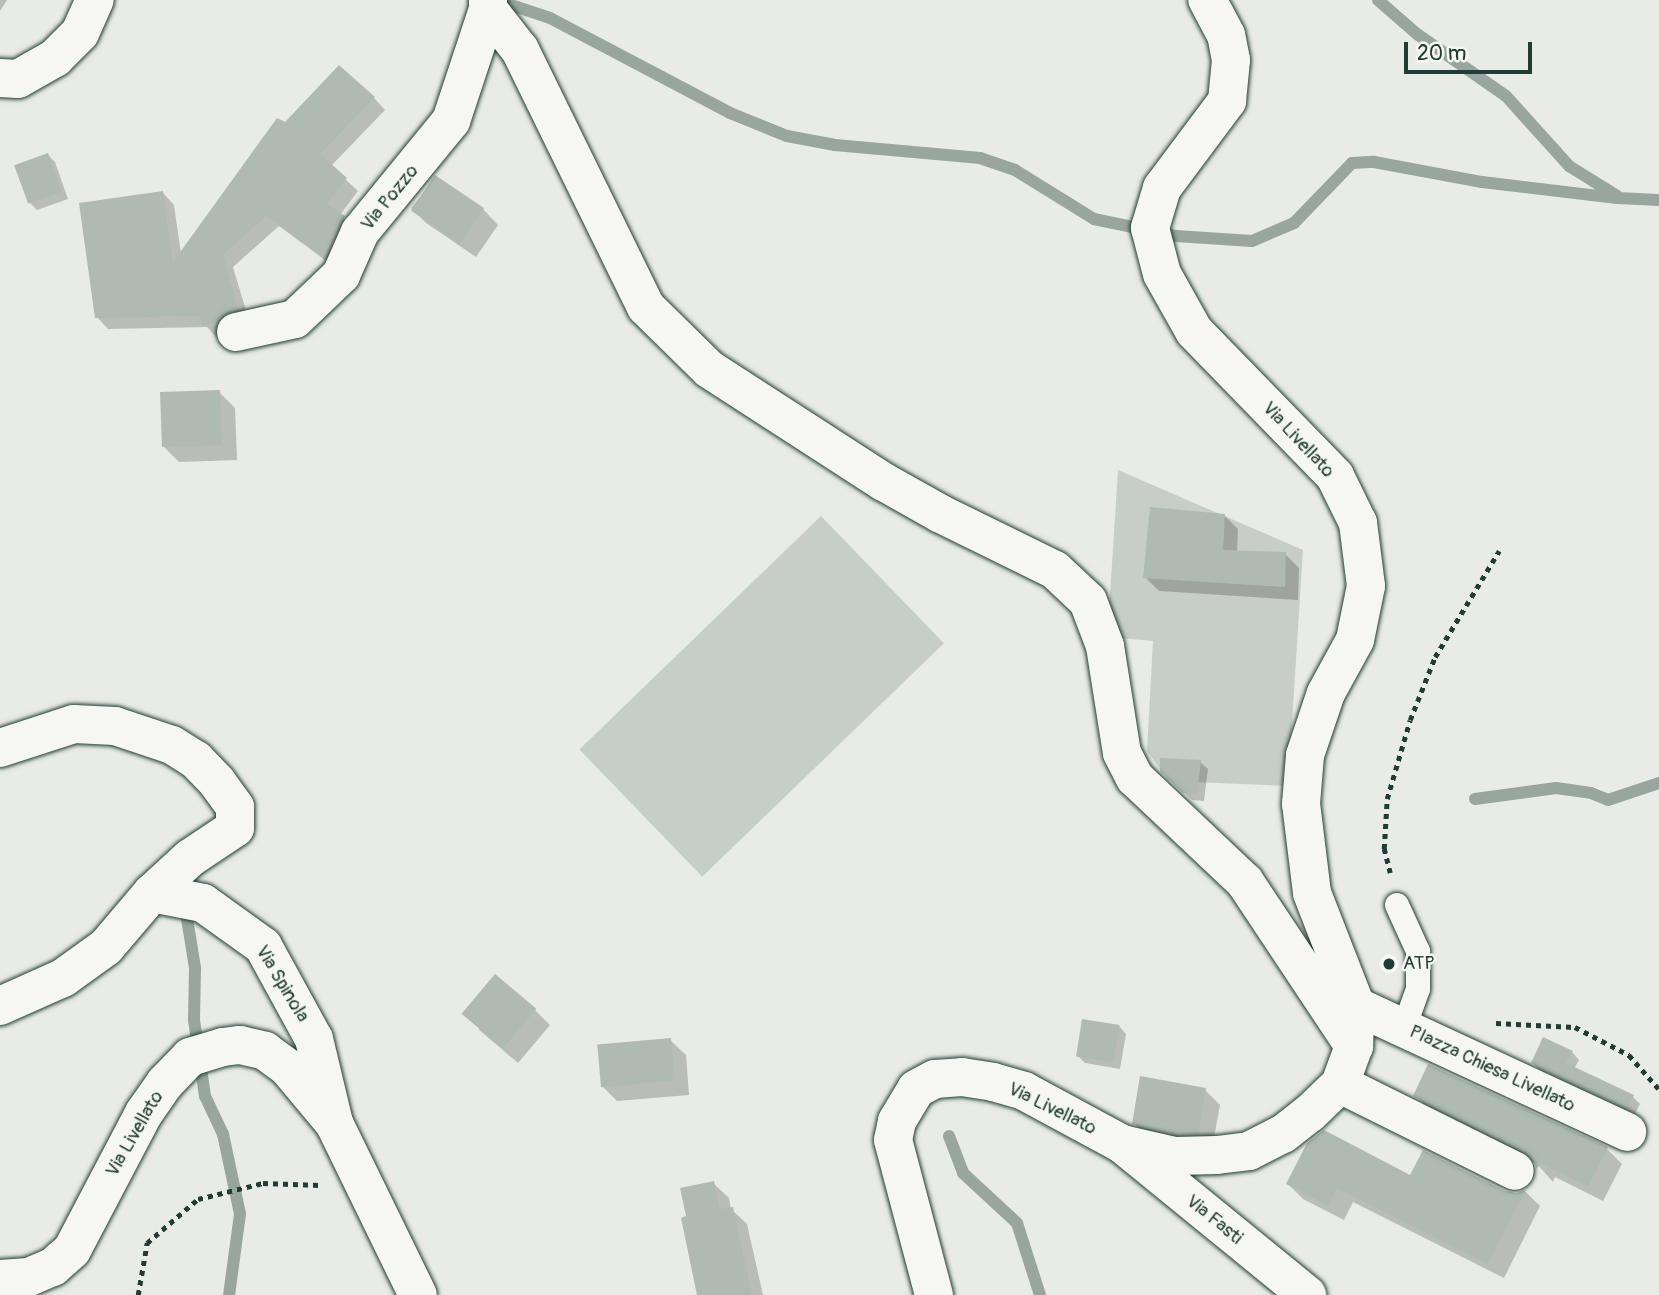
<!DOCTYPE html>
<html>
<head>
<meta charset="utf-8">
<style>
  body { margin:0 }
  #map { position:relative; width:1659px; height:1295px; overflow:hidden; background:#e9ebe7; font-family:Pangolin,sans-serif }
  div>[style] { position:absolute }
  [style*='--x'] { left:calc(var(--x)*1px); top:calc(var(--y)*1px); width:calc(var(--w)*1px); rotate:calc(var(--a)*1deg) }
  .green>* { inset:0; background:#c7cec9; transform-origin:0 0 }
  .shadow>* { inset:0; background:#0003 }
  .stream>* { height:12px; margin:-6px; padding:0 6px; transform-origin:6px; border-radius:6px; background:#99a6a0 }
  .building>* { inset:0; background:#b0bab5; transform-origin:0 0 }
  .path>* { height:4.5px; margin-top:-2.25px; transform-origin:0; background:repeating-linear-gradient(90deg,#1f3d34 0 5px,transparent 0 10px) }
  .roads { filter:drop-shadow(0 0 2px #1f3d34) drop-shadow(0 0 2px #1f3d34) }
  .lane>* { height:24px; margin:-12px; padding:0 12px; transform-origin:12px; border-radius:12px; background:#f6f6f2 }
  .street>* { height:38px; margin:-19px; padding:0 19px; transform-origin:19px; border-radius:19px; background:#f6f6f2 }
  .secondary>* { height:38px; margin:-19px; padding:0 19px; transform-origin:19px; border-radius:19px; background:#f6f6f2 }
  .dots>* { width:19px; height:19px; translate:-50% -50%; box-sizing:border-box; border:4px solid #f6f6f2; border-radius:50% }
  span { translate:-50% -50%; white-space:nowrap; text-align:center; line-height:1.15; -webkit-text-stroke:5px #f6f6f2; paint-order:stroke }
  .street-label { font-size:19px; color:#1f3d34 }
  .poi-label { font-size:19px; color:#1f3d34 }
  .left { translate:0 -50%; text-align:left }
  .scale { position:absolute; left:1404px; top:42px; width:128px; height:32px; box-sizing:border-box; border:4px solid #1f3d34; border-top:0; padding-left:9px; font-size:21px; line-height:24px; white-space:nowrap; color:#1f3d34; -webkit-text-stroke:5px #f6f6f2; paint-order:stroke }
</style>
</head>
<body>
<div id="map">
  <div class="green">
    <i style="clip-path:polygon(1118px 470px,1303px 550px,1288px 786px,1169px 781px,1147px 751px,1153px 641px,1119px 638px,1109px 611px)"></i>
    <i style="left:821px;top:516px;width:177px;height:336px;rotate:46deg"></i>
  </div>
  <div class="shadow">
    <i style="clip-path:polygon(0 0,7px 0,0 11px)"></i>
    <i style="clip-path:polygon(374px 98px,385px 110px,331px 166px,358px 191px,340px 215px,355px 229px,333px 266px,279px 226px,233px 267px,249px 321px,229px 333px,216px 337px,207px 327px,108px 329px,97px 317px,163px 193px,174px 205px,181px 254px,286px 125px)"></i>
    <i style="clip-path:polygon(48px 155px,55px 162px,68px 199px,37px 210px,30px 203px)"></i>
    <i style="clip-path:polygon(436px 177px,483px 209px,498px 225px,476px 257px,426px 223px,411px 208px)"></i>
    <i style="clip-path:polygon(219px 392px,235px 408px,237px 460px,179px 462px,164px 447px)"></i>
    <i style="clip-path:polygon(1224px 515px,1238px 529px,1237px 553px,1285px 554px,1299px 568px,1298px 600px,1159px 591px,1145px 577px)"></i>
    <i style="clip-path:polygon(1200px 762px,1208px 769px,1204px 801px,1192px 800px,1161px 771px)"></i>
    <i style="clip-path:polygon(535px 1010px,550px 1025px,518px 1063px,478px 1029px)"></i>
    <i style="clip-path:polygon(1119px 1026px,1126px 1034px,1120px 1069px,1085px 1063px,1078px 1056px)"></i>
    <i style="clip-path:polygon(670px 1040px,686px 1055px,689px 1095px,617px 1101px,602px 1086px)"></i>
    <i style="clip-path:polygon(1572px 1052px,1579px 1060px,1574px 1069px,1633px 1097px,1640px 1104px,1635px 1114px,1540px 1070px,1533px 1063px)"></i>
    <i style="clip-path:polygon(1205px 1090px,1220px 1105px,1212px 1148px,1149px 1139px,1134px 1123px)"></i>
    <i style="clip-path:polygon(1415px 1095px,1607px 1149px,1622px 1164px,1603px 1201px,1555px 1177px,1553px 1182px,1537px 1164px,1430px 1110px)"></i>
    <i style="clip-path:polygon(1410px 1177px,1516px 1195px,1526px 1192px,1540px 1206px,1504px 1278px,1353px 1202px,1344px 1220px,1303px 1199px,1288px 1184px)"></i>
    <i style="clip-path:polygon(713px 1183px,729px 1198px,731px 1209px,747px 1224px,763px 1295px,699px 1295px,688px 1218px)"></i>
  </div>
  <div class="stream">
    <i style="--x:496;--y:0;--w:57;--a:18.4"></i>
    <i style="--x:550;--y:18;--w:204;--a:27.8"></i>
    <i style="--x:730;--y:113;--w:61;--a:22"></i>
    <i style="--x:787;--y:136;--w:49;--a:10.6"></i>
    <i style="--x:835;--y:145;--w:146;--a:5.1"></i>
    <i style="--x:980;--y:158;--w:37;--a:19"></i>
    <i style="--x:1015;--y:170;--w:93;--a:31.8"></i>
    <i style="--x:1094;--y:219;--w:84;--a:11.7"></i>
    <i style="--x:1176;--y:236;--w:76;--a:3.8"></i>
    <i style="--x:1252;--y:241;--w:46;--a:-23.2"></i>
    <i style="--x:1294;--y:223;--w:83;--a:-46"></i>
    <i style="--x:1352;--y:163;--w:22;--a:-3"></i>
    <i style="--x:1374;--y:162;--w:110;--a:10.5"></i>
    <i style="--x:1482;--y:182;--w:136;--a:6.8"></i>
    <i style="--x:1617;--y:198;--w:42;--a:2.7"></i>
    <i style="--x:1378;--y:0;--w:52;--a:41.1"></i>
    <i style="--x:1417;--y:34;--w:108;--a:34.9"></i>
    <i style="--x:1506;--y:96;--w:94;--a:48"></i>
    <i style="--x:1569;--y:166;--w:57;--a:32"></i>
    <i style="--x:1475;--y:799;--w:82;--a:-7.7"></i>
    <i style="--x:1556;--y:788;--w:35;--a:8"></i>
    <i style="--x:1591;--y:793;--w:18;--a:22"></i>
    <i style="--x:1608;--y:800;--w:54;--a:-18.4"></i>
    <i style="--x:185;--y:906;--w:63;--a:80.8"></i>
    <i style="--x:195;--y:968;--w:52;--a:91.1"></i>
    <i style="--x:194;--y:1020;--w:77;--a:81.8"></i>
    <i style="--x:205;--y:1096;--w:42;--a:64.7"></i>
    <i style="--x:223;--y:1134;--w:82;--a:78"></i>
    <i style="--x:240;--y:1214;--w:82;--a:97.7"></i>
    <i style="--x:949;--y:1136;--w:40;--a:69"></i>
    <i style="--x:963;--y:1173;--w:74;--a:42.8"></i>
    <i style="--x:1017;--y:1223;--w:76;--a:72.3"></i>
  </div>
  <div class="building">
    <i style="clip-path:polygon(339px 65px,375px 97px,320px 154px,347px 178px,327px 204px,345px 216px,320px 255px,266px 216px,223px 255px,238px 309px,222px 315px,217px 322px,203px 326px,200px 316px,95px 318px,79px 203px,163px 191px,173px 262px,277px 118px,285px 122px)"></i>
    <i style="left:48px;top:153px;width:41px;height:36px;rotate:70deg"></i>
    <i style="left:435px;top:175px;width:59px;height:43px;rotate:34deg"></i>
    <i style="left:220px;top:390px;width:55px;height:60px;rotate:88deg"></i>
    <i style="clip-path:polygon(1150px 507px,1225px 514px,1223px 550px,1286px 552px,1285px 587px,1143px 578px)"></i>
    <i style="clip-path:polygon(1160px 758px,1201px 760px,1197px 794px,1183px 793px,1160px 771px)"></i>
    <i style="left:495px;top:974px;width:54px;height:52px;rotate:40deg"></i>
    <i style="left:1082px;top:1019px;width:38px;height:38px;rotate:9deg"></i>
    <i style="clip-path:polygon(1543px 1037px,1573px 1051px,1566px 1063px,1634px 1095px,1627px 1108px,1531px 1063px)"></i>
    <i style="left:671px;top:1038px;width:43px;height:74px;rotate:85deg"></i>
    <i style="clip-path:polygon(1428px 1064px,1608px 1147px,1588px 1187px,1540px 1163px,1537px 1169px,1533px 1158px,1525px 1151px,1413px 1096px)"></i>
    <i style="clip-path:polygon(1140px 1076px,1206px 1088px,1198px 1134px,1177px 1134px,1132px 1124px)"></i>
    <i style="clip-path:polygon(1324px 1130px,1410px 1175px,1423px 1150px,1505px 1191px,1516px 1193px,1526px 1190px,1488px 1264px,1337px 1188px,1328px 1206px,1286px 1184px,1307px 1143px)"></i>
    <i style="clip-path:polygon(714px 1181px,720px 1209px,733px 1207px,752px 1295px,697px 1295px,681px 1218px,686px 1216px,680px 1188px)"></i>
  </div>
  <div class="path">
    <i style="--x:1390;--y:873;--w:25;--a:-104"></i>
    <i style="--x:1384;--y:849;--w:50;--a:-86.6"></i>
    <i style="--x:1387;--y:799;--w:82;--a:-73.8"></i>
    <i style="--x:1410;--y:720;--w:68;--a:-68.4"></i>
    <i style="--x:1435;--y:657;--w:124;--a:-58.9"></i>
    <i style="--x:1496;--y:1023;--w:79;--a:2.9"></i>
    <i style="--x:1575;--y:1027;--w:61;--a:27.4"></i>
    <i style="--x:1629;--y:1055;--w:45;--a:48.6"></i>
    <i style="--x:138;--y:1295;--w:53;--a:-80.2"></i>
    <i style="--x:147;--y:1243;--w:67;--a:-40.8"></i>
    <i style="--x:198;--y:1199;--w:67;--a:-13.8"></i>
    <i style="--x:263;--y:1183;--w:57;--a:2"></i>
  </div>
  <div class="roads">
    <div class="lane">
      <i style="--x:1397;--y:905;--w:51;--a:65.5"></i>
      <i style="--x:1418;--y:951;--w:38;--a:90"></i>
      <i style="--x:1418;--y:989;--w:41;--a:109.7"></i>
    </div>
    <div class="street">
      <i style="--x:0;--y:78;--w:18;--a:3"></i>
      <i style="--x:18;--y:79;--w:43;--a:-29.6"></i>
      <i style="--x:55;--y:58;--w:35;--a:-45"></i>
      <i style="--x:80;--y:33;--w:36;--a:-66"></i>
      <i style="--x:236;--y:332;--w:60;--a:-12.4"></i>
      <i style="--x:295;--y:319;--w:64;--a:-43.7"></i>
      <i style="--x:341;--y:275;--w:47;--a:-66.2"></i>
      <i style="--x:360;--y:232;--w:144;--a:-50.7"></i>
      <i style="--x:451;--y:121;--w:118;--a:-71.7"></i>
      <i style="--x:0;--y:748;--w:78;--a:-18"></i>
      <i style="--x:74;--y:724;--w:41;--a:2.8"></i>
      <i style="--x:115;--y:726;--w:60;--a:18.4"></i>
      <i style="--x:172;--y:745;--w:28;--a:32"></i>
      <i style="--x:196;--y:760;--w:30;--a:46"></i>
      <i style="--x:217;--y:782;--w:31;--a:54"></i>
      <i style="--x:235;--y:807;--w:21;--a:90"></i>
      <i style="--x:235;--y:828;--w:54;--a:146.3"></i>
      <i style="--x:190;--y:858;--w:52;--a:137.4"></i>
      <i style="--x:0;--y:1006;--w:69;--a:-24"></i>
      <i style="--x:63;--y:978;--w:53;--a:-35.8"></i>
      <i style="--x:106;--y:947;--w:71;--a:-49.6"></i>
      <i style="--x:152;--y:893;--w:52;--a:11.1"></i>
      <i style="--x:203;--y:903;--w:74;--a:35.6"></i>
      <i style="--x:263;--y:946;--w:106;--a:61.3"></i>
      <i style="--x:314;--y:1039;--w:86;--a:76.6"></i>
      <i style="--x:1356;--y:1006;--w:299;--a:24.9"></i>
      <i style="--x:1340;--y:1084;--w:195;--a:26.4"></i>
      <i style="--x:1122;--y:1144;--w:239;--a:39.2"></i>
    </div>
    <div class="secondary">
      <i style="--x:488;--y:0;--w:9;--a:90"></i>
      <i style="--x:488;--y:9;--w:52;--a:52"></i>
      <i style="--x:520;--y:50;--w:286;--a:63.9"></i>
      <i style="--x:646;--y:307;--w:88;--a:44.5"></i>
      <i style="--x:709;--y:369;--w:208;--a:32.9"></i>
      <i style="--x:884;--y:482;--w:65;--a:29.3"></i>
      <i style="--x:941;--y:514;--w:127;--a:26.2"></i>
      <i style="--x:1055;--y:570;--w:45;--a:43.2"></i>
      <i style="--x:1088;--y:601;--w:48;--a:69.3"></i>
      <i style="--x:1105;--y:646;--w:108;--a:81"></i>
      <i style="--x:1122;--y:753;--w:28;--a:63"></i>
      <i style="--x:1135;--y:778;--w:151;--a:43.4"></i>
      <i style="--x:1245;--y:882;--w:197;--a:56.4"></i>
      <i style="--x:0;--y:1279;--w:29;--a:-4"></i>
      <i style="--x:29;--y:1277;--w:26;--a:-23"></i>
      <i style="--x:53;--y:1267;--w:12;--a:-42"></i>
      <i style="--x:62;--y:1259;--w:13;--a:-42"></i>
      <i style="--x:72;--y:1250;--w:155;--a:-62.3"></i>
      <i style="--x:144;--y:1113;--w:37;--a:-55"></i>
      <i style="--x:165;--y:1083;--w:36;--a:-46"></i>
      <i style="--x:190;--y:1057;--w:34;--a:-17"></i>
      <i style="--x:223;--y:1047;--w:17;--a:-7"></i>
      <i style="--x:240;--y:1045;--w:26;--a:13"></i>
      <i style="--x:265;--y:1051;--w:29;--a:36"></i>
      <i style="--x:288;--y:1068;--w:72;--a:50.1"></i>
      <i style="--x:334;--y:1123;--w:191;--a:64"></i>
      <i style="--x:934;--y:1295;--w:160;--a:-104.8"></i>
      <i style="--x:893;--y:1140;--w:19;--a:-78"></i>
      <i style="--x:897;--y:1121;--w:37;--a:-59"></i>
      <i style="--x:916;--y:1089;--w:21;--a:-28"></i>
      <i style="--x:935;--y:1079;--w:27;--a:-4"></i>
      <i style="--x:962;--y:1077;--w:31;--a:9"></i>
      <i style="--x:993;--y:1082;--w:32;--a:16"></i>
      <i style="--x:1024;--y:1091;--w:111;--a:28.4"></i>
      <i style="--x:1122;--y:1144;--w:54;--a:12.8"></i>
      <i style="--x:1175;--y:1156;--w:42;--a:-1.4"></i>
      <i style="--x:1217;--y:1155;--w:32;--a:-7"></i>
      <i style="--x:1249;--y:1151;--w:38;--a:-27"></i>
      <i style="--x:1283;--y:1134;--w:34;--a:-38"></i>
      <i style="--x:1310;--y:1113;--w:42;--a:-44"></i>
      <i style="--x:1340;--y:1084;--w:40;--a:-69.8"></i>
      <i style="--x:1354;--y:1046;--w:40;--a:-87.1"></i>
      <i style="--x:1356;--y:1006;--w:121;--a:-111.3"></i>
      <i style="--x:1312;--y:893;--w:90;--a:-97"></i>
      <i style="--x:1301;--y:804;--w:49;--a:-85.3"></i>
      <i style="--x:1305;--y:755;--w:65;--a:-71.3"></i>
      <i style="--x:1326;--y:693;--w:60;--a:-61.3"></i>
      <i style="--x:1355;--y:640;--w:55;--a:-78.5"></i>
      <i style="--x:1366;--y:586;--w:64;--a:-97.2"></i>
      <i style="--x:1358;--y:523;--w:52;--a:-116.1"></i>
      <i style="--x:1335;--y:476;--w:202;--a:-134.2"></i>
      <i style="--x:1194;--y:331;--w:65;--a:-119.3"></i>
      <i style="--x:1162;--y:274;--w:48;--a:-104.6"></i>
      <i style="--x:1150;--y:228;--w:42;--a:-73.3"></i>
      <i style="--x:1162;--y:188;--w:109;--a:-53.2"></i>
      <i style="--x:1227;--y:101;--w:41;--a:-84.4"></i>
      <i style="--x:1231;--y:60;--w:25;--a:-101"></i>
      <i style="--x:1226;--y:35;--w:40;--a:-118"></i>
    </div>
  </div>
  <div class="dots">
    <i style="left:1389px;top:964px;background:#1f3d34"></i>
  </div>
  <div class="street-label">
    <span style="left:390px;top:198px;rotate:-51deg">Via Pozzo</span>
    <span style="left:1298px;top:440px;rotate:47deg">Via Livellato</span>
    <span style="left:282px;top:984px;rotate:59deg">Via Spinola</span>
    <span style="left:1492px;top:1069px;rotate:25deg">PIazza Chiesa Livellato</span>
    <span style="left:1052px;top:1109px;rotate:26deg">Via Livellato</span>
    <span style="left:135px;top:1134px;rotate:-60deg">Via Livellato</span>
    <span style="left:1214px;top:1220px;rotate:39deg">Via Fasti</span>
  </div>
  <div class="poi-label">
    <span class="left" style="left:1403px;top:964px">ATP</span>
  </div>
  <div class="scale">20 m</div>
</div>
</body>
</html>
